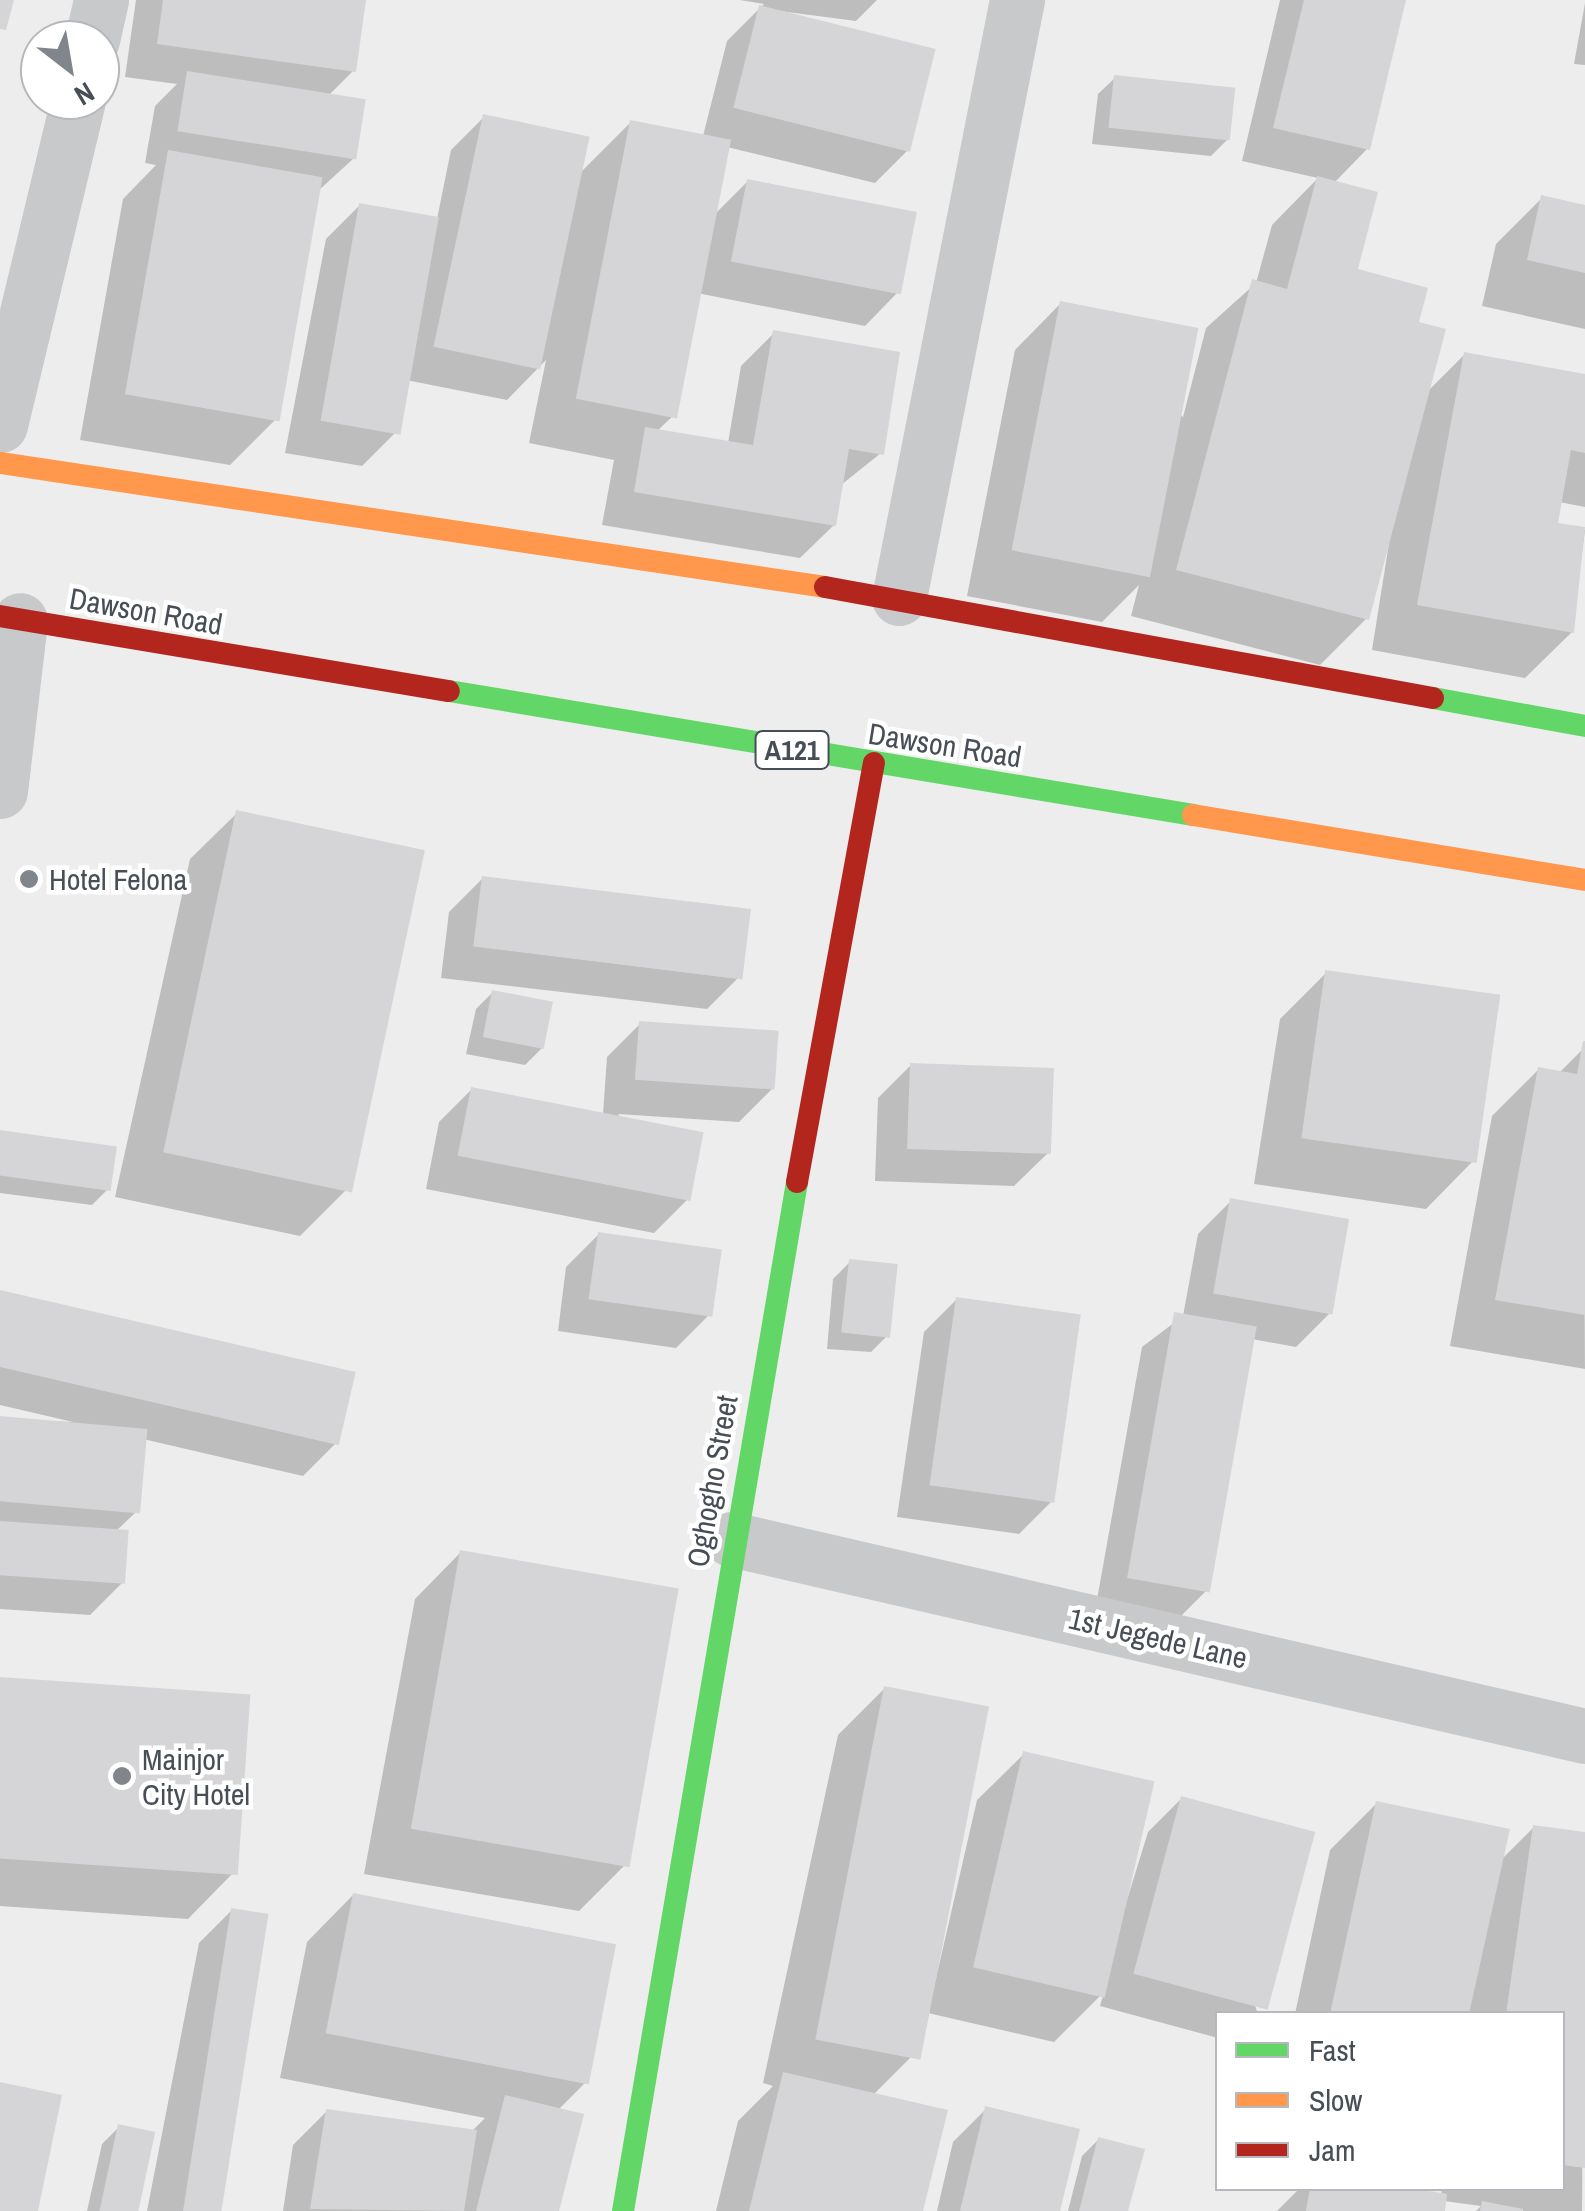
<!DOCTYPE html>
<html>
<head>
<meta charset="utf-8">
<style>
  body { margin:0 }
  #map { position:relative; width:1585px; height:2211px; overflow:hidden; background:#eeeded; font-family:"Archivo Narrow",sans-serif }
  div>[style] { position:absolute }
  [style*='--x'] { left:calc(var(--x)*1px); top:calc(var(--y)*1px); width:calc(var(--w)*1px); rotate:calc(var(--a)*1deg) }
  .shadow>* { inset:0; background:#0003 }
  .building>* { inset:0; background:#d5d5d7; transform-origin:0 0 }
  .street>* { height:55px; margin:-27.5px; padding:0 27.5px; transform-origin:27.5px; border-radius:27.5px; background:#c8c9cb }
  .fast>* { height:22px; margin:-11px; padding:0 11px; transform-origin:11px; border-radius:11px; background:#63d668 }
  .slow>* { height:22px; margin:-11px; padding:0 11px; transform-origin:11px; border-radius:11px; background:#ff974d }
  .jam>* { height:22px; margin:-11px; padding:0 11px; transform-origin:11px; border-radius:11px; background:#b3261e }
  .dots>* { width:28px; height:28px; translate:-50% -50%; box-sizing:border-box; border:5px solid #fff; border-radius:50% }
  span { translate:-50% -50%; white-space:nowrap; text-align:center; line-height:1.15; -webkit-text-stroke:9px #fff; paint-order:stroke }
  .shield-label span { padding:2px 8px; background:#fff; border:2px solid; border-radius:8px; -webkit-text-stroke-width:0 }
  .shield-label { font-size:28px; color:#474e57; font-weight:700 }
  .street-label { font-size:30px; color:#474e57 }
  .poi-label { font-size:30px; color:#474e57 }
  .left { translate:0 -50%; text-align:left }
  .legend { position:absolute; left:1215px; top:2011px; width:350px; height:180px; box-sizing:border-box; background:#fff; border:2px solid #b5b8bc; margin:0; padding:12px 18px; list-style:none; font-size:30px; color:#474e57 }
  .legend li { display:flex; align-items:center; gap:20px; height:50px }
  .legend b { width:50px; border:2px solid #b5b8bc }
  .north { position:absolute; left:20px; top:20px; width:100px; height:100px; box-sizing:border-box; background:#fff; border:2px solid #b5b8bc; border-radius:50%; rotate:149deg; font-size:28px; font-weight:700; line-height:40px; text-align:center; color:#474e57 }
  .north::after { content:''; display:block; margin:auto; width:35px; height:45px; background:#81868c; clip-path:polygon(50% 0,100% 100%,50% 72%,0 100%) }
</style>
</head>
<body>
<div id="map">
  <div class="shadow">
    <i style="clip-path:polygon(136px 0,364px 0,353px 71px,328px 96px,353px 159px,318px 191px,276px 419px,230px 465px,80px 440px,123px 199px,156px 165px,145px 163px,155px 106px,177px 84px,125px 77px)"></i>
    <i style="clip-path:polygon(740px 0,877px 0,856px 21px,764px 9px,908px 150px,875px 183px,727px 147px,713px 216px,748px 181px,898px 292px,865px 326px,697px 293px,673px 416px,657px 431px,728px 443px,741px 366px,774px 333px,881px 453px,841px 485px,834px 525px,800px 558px,602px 525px,614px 460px,529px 443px,546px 360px,507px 400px,406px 380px,395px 433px,362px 466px,285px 453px,326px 239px,359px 206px,437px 219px,451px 150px,484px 117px,580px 173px,631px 122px,703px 136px,727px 41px,764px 4px)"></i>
    <i style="clip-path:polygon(1280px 0,1403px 0,1367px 149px,1334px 183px,1355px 271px,1416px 324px,1426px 393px,1465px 354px,1585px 376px,1585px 507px,1559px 502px,1555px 525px,1585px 530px,1572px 632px,1525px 678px,1372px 650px,1392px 524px,1367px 618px,1320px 665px,1131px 616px,1139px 585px,1102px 622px,967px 596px,1015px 350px,1061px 303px,1183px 417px,1206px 328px,1256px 283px,1272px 225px,1318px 178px,1242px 161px)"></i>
    <i style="clip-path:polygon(1585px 3px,1585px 65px,1574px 64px)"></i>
    <i style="clip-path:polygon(1115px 78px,1228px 139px,1211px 156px,1092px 144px,1098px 94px)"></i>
    <i style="clip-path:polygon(1542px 198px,1585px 207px,1585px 329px,1482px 306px,1496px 244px)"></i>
    <i style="clip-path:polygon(237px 813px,346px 1190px,300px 1236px,115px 1197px,190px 859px)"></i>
    <i style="clip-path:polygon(482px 879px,740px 976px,707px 1009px,441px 978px,449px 912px)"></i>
    <i style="clip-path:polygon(1326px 973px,1472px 1162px,1426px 1209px,1254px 1184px,1280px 1019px)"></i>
    <i style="clip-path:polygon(492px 993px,542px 1048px,525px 1065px,466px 1054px,476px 1009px)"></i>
    <i style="clip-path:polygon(640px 1024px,772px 1089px,739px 1122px,618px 1114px,687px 1200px,654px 1233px,426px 1189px,439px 1122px,472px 1089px,603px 1114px,607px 1057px)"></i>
    <i style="clip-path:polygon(1583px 1049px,1585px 1369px,1450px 1346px,1492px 1116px,1538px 1070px,1559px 1073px)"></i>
    <i style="clip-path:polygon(911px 1065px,1048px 1153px,1014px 1186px,875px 1181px,878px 1098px)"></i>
    <i style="clip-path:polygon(0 1132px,109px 1188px,92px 1205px,0 1193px)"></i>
    <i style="clip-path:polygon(1231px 1201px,1329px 1314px,1296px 1347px,1252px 1339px,1207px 1590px,1174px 1623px,1095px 1611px,1142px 1347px,1183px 1316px,1198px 1234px)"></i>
    <i style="clip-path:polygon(599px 1234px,710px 1314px,676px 1348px,558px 1331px,566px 1267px)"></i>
    <i style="clip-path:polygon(850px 1262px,888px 1335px,871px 1352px,827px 1349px,833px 1279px)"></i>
    <i style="clip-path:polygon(0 1293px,336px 1443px,303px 1476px,143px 1439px,136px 1512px,115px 1532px,123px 1582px,90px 1615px,0 1609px,0 1419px,73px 1422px,0 1405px)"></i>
    <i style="clip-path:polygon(957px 1299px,1052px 1501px,1019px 1534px,897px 1517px,924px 1332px)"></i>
    <i style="clip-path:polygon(461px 1552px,625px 1865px,579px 1911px,364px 1874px,415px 1599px)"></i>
    <i style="clip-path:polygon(0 1679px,234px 1872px,188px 1919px,0 1906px)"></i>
    <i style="clip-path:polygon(884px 1689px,910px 2058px,873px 2095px,921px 2211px,716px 2211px,738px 2121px,773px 2086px,763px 2083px,838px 1735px)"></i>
    <i style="clip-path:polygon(1024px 1754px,1113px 1945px,1148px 1832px,1181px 1799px,1258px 2014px,1218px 2014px,1218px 2038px,1100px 2006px,1104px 1992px,1054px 2042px,928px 2013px,977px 1800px)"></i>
    <i style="clip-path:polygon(1376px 1804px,1500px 1861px,1534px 1827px,1585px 1834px,1582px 2211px,1476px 2211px,1481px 2206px,1444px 2201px,1442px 2211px,1277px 2211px,1300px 2188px,1441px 2196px,1442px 2188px,1562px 2188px,1562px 2014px,1295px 2014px,1330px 1850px)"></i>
    <i style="clip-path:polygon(353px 1895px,585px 2083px,558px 2110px,556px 2211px,283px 2211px,293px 2145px,326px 2112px,471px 2132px,485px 2118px,280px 2078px,307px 1942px)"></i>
    <i style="clip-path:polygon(232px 1910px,209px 2211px,147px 2211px,199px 1943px)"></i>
    <i style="clip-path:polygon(986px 2109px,1057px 2211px,937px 2211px,953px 2142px)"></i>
    <i style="clip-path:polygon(119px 2127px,136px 2211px,87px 2211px,102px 2144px)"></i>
    <i style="clip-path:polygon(1098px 2140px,1126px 2211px,1068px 2211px,1082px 2156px)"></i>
  </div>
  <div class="building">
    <i style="clip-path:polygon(0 0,14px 0,6px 30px,0 29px)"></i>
    <i style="clip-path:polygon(163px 0,366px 0,356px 72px,157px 44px)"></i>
    <i style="clip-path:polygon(1304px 0,1406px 0,1370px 150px,1273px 128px)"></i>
    <i style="left:759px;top:5px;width:182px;height:106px;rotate:14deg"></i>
    <i style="left:187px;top:71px;width:181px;height:61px;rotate:9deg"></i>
    <i style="left:1114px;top:75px;width:122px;height:53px;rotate:6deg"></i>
    <i style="left:483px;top:114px;width:109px;height:238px;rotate:12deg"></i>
    <i style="left:630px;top:120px;width:103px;height:284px;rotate:11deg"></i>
    <i style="left:168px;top:150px;width:157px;height:248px;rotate:10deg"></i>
    <i style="clip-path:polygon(1317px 176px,1378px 192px,1358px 269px,1428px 288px,1419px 322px,1446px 329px,1369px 620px,1176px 570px,1252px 279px,1287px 289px)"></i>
    <i style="left:747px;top:179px;width:173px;height:84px;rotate:11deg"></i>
    <i style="clip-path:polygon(1541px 195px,1585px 205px,1585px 273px,1527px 260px)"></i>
    <i style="left:359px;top:203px;width:81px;height:221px;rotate:10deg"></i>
    <i style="left:1060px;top:301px;width:141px;height:254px;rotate:11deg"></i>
    <i style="clip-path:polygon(773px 330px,900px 352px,884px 455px,849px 449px,836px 526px,634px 492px,645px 427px,753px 445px)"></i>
    <i style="clip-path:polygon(1464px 352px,1585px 374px,1585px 453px,1571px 450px,1558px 523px,1585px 527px,1574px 633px,1417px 605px)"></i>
    <i style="left:236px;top:810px;width:193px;height:350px;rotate:12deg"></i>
    <i style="left:482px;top:876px;width:271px;height:71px;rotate:7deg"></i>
    <i style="left:1325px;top:970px;width:177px;height:170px;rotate:8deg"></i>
    <i style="left:492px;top:990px;width:62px;height:48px;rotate:11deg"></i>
    <i style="left:639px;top:1021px;width:140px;height:59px;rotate:4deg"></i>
    <i style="clip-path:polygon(1583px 1041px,1585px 1041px,1585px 1315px,1495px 1300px,1538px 1067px,1577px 1074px)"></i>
    <i style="left:910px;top:1063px;width:144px;height:86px;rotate:2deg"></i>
    <i style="left:471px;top:1087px;width:237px;height:70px;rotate:11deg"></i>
    <i style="left:0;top:1130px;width:118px;height:45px;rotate:8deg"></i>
    <i style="left:1230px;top:1198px;width:121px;height:97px;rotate:10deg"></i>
    <i style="left:598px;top:1232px;width:125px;height:68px;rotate:8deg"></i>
    <i style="left:849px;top:1259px;width:49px;height:74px;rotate:6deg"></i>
    <i style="left:0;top:1290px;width:365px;height:75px;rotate:13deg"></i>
    <i style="left:956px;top:1297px;width:126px;height:190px;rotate:8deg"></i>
    <i style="left:1174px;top:1312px;width:84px;height:270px;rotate:10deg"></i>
    <i style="left:0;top:1416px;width:148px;height:85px;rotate:5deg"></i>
    <i style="left:0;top:1521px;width:129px;height:54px;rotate:4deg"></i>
    <i style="left:460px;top:1550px;width:222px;height:283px;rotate:10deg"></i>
    <i style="left:0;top:1677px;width:251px;height:181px;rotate:4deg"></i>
    <i style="left:884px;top:1686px;width:107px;height:360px;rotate:11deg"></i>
    <i style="left:1023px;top:1751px;width:135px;height:222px;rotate:13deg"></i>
    <i style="left:1181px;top:1796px;width:139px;height:184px;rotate:15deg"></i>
    <i style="clip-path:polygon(1376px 1801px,1510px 1829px,1469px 2014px,1330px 2014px)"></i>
    <i style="clip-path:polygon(1533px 1825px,1585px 1832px,1585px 2168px,1562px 2165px,1562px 2014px,1506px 2014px)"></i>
    <i style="left:353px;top:1893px;width:268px;height:143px;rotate:11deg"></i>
    <i style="left:231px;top:1908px;width:38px;height:309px;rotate:9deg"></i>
    <i style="clip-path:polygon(783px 2072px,948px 2110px,923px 2211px,749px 2211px)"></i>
    <i style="clip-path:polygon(0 2082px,62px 2095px,38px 2211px,0 2211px)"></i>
    <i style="clip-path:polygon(505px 2095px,584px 2114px,559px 2211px,476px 2211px)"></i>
    <i style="clip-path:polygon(985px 2106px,1080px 2129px,1060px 2211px,960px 2211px)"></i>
    <i style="clip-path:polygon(326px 2109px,477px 2130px,464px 2211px,310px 2209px)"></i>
    <i style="left:118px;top:2124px;width:38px;height:89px;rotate:12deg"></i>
    <i style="clip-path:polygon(1098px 2137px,1145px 2149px,1128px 2211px,1079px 2211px)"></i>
    <i style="clip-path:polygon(1310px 2188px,1412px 2188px,1447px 2194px,1445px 2211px,1306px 2211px)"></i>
    <i style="clip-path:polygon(1482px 2201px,1523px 2209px,1523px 2211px,1480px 2211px)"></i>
  </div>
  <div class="street">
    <i style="--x:92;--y:40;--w:41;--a:-77.3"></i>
    <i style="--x:0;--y:425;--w:334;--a:-76.5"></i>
    <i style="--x:899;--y:598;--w:610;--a:-78.84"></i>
    <i style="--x:0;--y:791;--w:172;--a:-83.3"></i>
    <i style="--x:731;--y:1539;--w:876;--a:12.99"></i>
  </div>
  <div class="fast">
    <i style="--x:449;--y:691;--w:754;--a:9.46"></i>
    <i style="--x:1433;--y:698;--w:155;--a:10.4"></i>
    <i style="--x:623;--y:2211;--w:1044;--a:-80.4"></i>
  </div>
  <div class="slow">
    <i style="--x:0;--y:463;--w:834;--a:8.55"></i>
    <i style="--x:1193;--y:815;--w:397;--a:9.4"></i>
  </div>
  <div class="jam">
    <i style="--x:825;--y:587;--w:618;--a:10.35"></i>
    <i style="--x:0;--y:616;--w:455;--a:9.5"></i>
    <i style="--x:797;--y:1182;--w:426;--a:-79.6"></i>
  </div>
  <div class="dots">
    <i style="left:29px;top:879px;background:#81868c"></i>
    <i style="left:122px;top:1776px;background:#81868c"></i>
  </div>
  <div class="shield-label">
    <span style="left:792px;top:750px">A121</span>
  </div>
  <div class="street-label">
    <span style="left:146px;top:611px;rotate:10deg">Dawson Road</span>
    <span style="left:945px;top:745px;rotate:9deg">Dawson Road</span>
    <span style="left:712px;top:1481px;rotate:-80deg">Oghogho Street</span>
    <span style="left:1158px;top:1638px;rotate:13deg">1st Jegede Lane</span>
  </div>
  <div class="poi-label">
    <span class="left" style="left:49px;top:879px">Hotel Felona</span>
    <span class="left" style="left:142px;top:1776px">Mainjor<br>City Hotel</span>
  </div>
  <ul class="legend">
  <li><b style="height:12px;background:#63d668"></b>Fast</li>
  <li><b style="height:12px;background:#ff974d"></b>Slow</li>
  <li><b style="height:12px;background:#b3261e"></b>Jam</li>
  </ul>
  <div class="north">N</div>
</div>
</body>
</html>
